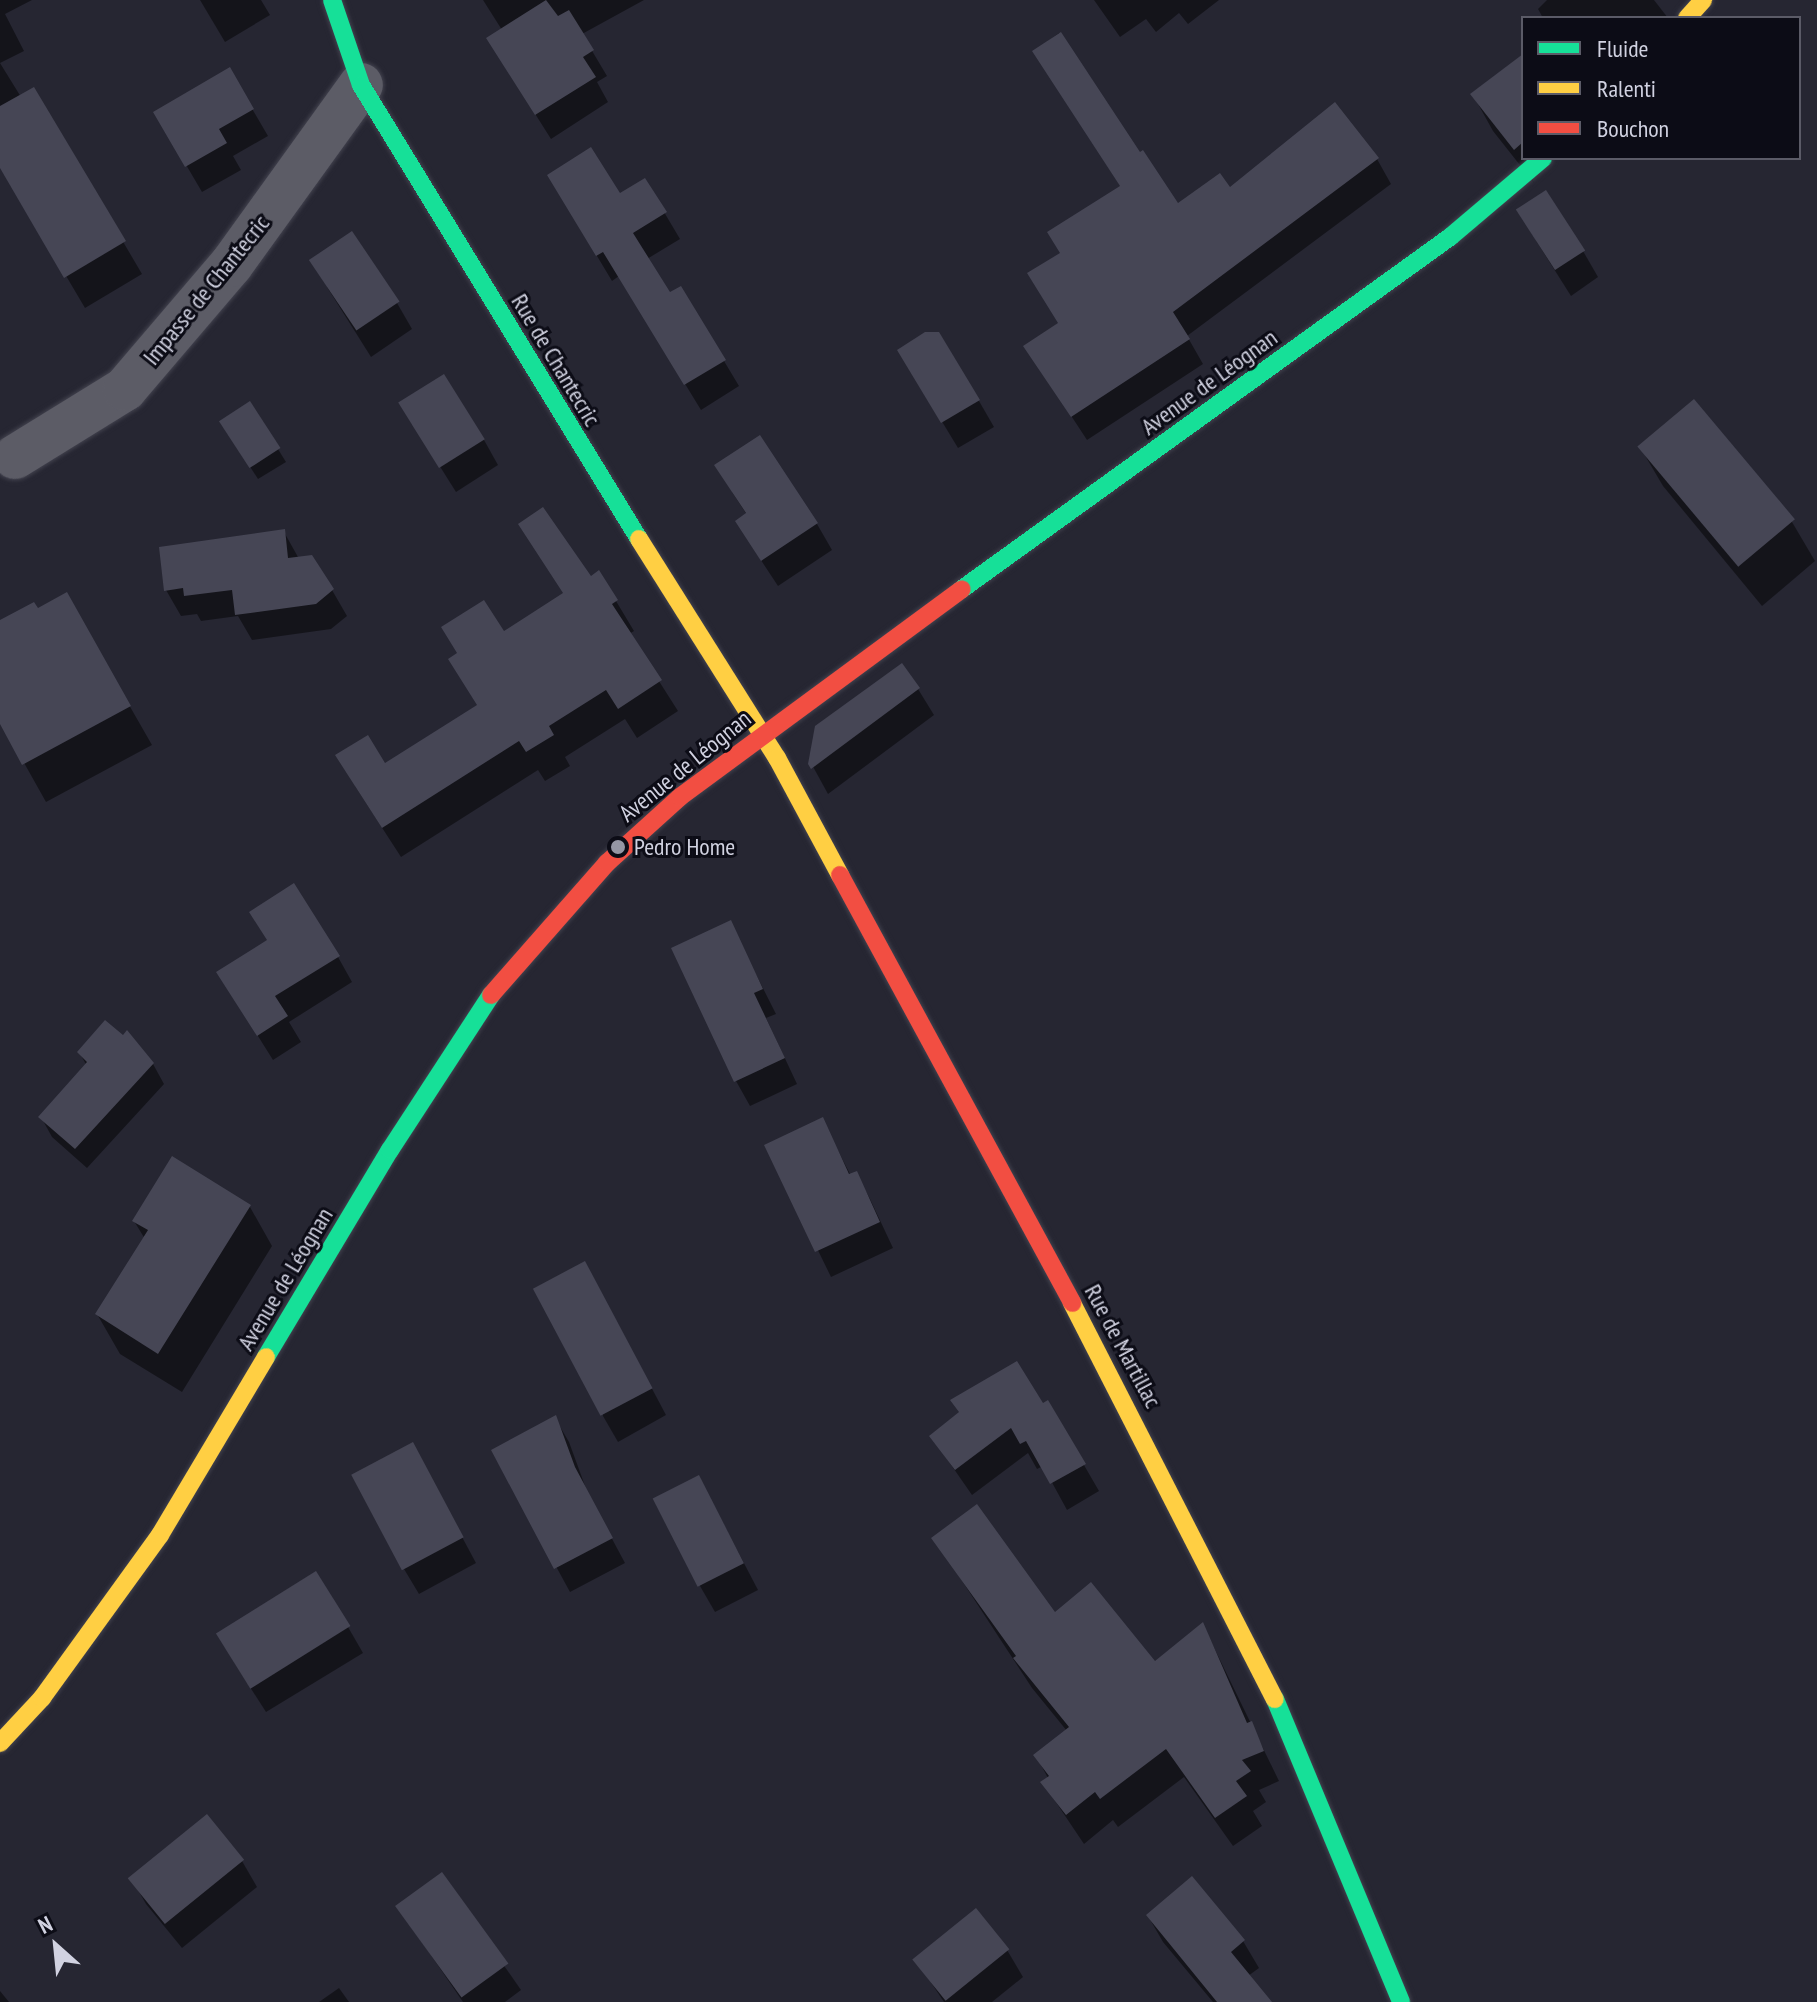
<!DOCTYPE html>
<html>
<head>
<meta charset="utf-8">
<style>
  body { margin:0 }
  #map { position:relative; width:1817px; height:2002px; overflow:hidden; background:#262632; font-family:"PT Sans Narrow",sans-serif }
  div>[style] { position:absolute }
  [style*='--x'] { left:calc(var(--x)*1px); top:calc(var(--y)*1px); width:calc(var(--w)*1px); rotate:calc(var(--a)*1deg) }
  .shadow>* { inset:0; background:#0007 }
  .building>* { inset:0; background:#464655; transform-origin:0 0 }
  .roads { filter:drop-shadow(0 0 2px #42424e) drop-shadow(0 0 2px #42424e) }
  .street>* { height:44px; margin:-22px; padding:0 22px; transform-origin:22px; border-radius:22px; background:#5c5c66 }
  .fast>* { height:18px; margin:-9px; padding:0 9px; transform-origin:9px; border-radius:9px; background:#16e098 }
  .slow>* { height:18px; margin:-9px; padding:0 9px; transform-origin:9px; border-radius:9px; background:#ffcf43 }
  .jam>* { height:18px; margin:-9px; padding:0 9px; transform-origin:9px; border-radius:9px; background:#f24e42 }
  .dots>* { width:22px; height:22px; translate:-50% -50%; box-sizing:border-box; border:4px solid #0c0c16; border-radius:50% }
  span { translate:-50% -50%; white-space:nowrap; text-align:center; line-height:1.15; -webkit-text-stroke:6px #0c0c16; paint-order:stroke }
  .street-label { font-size:24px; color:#d1d2e1 }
  .poi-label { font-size:24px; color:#d1d2e1 }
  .left { translate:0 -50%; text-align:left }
  .legend { position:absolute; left:1521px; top:16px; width:280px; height:144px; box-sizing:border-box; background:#0c0c16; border:2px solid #5b5b67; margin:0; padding:10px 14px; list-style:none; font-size:24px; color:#d1d2e1 }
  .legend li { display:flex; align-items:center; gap:16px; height:40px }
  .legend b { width:40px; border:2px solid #5b5b67 }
  .north { position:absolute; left:16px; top:1906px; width:80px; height:80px; -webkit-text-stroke:6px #0c0c16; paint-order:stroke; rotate:333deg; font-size:22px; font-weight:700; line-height:32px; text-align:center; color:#d1d2e1 }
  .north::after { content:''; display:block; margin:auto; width:28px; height:36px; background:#d1d2e1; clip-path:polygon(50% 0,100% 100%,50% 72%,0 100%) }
</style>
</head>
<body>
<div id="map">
  <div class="shadow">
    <i style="clip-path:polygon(0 0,32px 0,5px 14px,24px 51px,0 63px,21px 97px,34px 90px,142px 274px,85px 308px,0 164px)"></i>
    <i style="clip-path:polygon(200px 0,261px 0,270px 15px,225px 42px)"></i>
    <i style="clip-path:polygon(483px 0,644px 0,582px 34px,607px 76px,597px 82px,608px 102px,551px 139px,503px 63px,502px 30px)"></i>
    <i style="clip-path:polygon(1094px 0,1219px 0,1188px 24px,1179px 13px,1156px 32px,1146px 19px,1120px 37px)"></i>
    <i style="clip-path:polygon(1547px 0,1654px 0,1668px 18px,1543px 18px,1538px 9px)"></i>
    <i style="clip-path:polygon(1059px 33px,1139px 155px,1177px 206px,1230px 190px,1334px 105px,1377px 159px,1391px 184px,1187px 336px,1203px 364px,1087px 440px,1026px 347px,1060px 325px,1062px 254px,1121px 187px,1034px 51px)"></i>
    <i style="clip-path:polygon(1523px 57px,1523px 158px,1534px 183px,1493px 131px,1473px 95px)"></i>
    <i style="clip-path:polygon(229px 69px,268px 136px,233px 156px,241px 170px,202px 192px,155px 112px)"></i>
    <i style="clip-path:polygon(645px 180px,680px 239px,647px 259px,670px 295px,724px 361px,739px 386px,701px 410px,619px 276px,612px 281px,564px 201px,619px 196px)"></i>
    <i style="clip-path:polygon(1535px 239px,1583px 251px,1598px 277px,1571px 296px)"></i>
    <i style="clip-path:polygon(327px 287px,397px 303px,412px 329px,371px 357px)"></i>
    <i style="clip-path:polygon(915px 377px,979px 401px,994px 427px,958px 448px)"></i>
    <i style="clip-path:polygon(1694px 402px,1792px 522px,1815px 561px,1762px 606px,1663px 486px,1640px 447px)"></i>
    <i style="clip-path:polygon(250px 404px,286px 462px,258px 479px,229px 434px)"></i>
    <i style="clip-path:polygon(417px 430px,484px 440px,498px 465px,456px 492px)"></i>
    <i style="clip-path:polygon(732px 492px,817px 524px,832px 550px,778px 586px,753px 548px,747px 515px)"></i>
    <i style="clip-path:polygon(284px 532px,298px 557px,332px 590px,347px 616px,331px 629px,252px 640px,238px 616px,201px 621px,197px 614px,181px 616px,166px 590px)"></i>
    <i style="clip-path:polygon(591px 579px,616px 601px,634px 631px,629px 634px,678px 711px,637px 738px,625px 719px,565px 757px,570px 766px,545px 781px,538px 770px,401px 857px,355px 786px,478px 706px,503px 634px)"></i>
    <i style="clip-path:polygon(66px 595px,152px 745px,46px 802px,0 720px,0 623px,37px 611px)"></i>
    <i style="clip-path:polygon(918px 689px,934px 715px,828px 794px,811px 763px)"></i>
    <i style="clip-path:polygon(730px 923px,776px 1014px,766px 1018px,797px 1084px,750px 1106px,736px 1081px)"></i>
    <i style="clip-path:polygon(338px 957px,352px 982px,289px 1022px,301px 1042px,273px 1060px,234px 998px)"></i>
    <i style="clip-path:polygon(79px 1052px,153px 1064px,164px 1084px,87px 1168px,52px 1137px,41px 1117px,87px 1066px)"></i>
    <i style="clip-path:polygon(822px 1119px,851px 1176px,856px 1173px,870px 1199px,893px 1248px,831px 1277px,767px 1146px)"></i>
    <i style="clip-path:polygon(250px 1207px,272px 1246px,182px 1392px,120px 1354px,97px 1314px,145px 1239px,134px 1221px)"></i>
    <i style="clip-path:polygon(599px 1289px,666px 1415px,618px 1442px,603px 1416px)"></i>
    <i style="clip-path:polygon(1048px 1403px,1099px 1491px,1067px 1510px,1043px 1466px,1037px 1469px,1028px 1453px,972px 1495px,931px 1436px,960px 1414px)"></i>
    <i style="clip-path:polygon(555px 1418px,569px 1442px,588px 1494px,625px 1563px,570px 1592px,493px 1451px)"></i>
    <i style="clip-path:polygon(426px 1470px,476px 1563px,419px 1594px,404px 1569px)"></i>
    <i style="clip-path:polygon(713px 1504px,758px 1590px,715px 1612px,700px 1586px)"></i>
    <i style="clip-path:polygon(934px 1538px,1054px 1615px,1155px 1664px,1203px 1625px,1279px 1781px,1259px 1790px,1266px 1802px,1253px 1811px,1262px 1826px,1233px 1846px,1184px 1777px,1118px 1827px,1113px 1820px,1084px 1844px,1043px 1783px,1048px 1778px,1036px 1756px,1067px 1731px,1032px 1688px)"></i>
    <i style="clip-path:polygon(348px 1627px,363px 1653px,266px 1712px,234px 1662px)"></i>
    <i style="clip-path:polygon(242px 1861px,257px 1887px,182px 1948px,146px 1904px,131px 1878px)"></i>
    <i style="clip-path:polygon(441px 1875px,521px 1990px,505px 2002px,463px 2002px,398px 1907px)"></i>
    <i style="clip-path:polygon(1148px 1916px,1243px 1941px,1259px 1968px,1248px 1976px,1270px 2002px,1213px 2002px,1163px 1942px)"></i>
    <i style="clip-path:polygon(1007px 1950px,1023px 1977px,992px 2002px,944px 2002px,916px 1960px)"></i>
    <i style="clip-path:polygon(339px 1988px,349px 2002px,319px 2002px)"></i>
    <i style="clip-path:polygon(0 1991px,9px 2002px,0 2002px)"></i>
  </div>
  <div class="building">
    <i style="clip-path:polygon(546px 0,558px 16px,569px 10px,594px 50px,583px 57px,596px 77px,535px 115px,486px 38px)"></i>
    <i style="clip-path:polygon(1061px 32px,1140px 152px,1143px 150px,1178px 203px,1220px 173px,1230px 187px,1335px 102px,1379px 158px,1173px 312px,1190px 339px,1071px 417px,1023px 346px,1058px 323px,1027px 273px,1060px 253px,1047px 232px,1120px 186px,1032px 51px)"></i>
    <i style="clip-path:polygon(1523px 54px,1523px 142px,1514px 150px,1470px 94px)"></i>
    <i style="clip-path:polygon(230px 67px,254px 109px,219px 129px,227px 143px,185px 167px,153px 112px)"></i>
    <i style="clip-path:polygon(34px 87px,126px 241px,64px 278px,0 168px,0 106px)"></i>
    <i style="clip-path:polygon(591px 147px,620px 193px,645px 178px,667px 212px,633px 233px,670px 292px,681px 286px,726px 360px,684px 385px,603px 252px,596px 256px,547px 175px)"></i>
    <i style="left:1546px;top:190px;width:72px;height:36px;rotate:57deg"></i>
    <i style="left:352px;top:231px;width:85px;height:52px;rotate:56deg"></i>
    <i style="clip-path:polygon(925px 332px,939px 332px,980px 400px,941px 423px,897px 350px)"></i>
    <i style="left:444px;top:374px;width:77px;height:54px;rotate:58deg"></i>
    <i style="left:1694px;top:399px;width:157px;height:74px;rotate:50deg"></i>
    <i style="left:250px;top:401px;width:56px;height:37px;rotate:57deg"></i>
    <i style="clip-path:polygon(760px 435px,818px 523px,761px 561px,735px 521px,746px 513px,714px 465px)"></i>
    <i style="clip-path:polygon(543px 507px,591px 576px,599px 570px,618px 600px,612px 604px,662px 680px,618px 709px,606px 690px,549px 726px,554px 735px,526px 752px,519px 741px,382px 828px,335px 755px,368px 735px,385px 763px,477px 705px,448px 659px,457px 653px,441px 627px,484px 600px,504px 631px,563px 593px,518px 524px)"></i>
    <i style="clip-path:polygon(285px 529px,288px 558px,312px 555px,334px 589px,316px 604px,235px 615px,232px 590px,184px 596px,183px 588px,164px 591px,159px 547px)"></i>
    <i style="clip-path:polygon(67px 592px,131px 706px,22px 765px,0 724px,0 620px,34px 602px,38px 608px)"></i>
    <i style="clip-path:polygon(902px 663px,920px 688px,811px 769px,808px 764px,815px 726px)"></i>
    <i style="clip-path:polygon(294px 883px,340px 956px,275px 996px,288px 1016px,257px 1036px,216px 972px,267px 940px,249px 912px)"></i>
    <i style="clip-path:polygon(731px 920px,763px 989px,754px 993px,785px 1058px,734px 1082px,671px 948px)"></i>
    <i style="clip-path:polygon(105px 1020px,123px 1035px,127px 1030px,154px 1063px,75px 1149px,38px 1117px,87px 1062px,77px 1052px)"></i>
    <i style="clip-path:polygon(823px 1117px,849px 1174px,857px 1171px,880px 1222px,815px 1252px,764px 1145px)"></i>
    <i style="clip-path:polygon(172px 1156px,251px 1205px,158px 1354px,95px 1314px,148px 1230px,132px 1221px)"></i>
    <i style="left:585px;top:1261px;width:144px;height:59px;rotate:62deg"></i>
    <i style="clip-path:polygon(1017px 1361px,1043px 1403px,1048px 1400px,1086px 1464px,1050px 1484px,1026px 1441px,1020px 1444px,1011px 1428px,955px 1470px,929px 1436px,959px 1412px,950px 1400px)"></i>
    <i style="clip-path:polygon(556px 1415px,575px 1467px,613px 1538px,554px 1569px,491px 1450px)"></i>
    <i style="left:413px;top:1442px;width:108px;height:70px;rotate:62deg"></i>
    <i style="left:699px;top:1475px;width:99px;height:52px;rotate:63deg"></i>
    <i style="clip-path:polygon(977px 1504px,1055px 1612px,1091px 1582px,1155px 1661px,1203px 1622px,1247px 1723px,1252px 1721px,1264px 1751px,1242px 1760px,1251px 1771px,1236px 1781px,1247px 1796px,1215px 1818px,1166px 1749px,1100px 1799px,1095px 1792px,1066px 1815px,1040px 1782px,1049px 1776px,1033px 1755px,1069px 1727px,1013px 1658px,1016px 1656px,931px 1538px)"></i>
    <i style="left:316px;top:1571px;width:65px;height:118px;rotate:58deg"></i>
    <i style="left:207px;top:1814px;width:59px;height:102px;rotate:51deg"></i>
    <i style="left:442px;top:1872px;width:113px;height:58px;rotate:54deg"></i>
    <i style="clip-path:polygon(1192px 1876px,1245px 1940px,1231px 1952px,1272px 2002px,1217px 2002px,1146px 1915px)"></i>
    <i style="left:976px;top:1908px;width:53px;height:82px;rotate:51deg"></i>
  </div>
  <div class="roads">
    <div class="street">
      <i style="--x:15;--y:457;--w:129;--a:-31.7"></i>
      <i style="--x:125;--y:389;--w:163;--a:-49.5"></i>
      <i style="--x:231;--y:265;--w:222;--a:-54.2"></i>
    </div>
    <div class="fast">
      <i style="--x:332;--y:0;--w:90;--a:71.2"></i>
      <i style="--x:361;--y:85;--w:532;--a:58.52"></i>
      <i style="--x:962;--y:589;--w:602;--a:-35.8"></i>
      <i style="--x:1450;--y:237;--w:122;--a:-40.3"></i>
      <i style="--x:266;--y:1357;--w:241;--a:-59.1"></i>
      <i style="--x:390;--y:1150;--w:185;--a:-56.9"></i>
      <i style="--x:1275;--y:1699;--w:328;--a:67.4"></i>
    </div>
    <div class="slow">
      <i style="--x:1687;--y:18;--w:24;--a:-48"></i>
      <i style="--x:639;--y:539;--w:259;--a:57.8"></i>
      <i style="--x:777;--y:758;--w:133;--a:61.7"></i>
      <i style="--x:1072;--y:1303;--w:445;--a:62.9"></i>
      <i style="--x:0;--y:1743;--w:62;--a:-47"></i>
      <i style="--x:42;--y:1698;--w:201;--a:-54.1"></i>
      <i style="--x:160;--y:1535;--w:207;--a:-59.2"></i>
    </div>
    <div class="jam">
      <i style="--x:840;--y:875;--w:487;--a:61.5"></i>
      <i style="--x:491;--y:995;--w:176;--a:-48.7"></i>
      <i style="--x:607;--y:863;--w:98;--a:-42.1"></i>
      <i style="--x:680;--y:797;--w:350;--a:-36.4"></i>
    </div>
  </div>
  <div class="dots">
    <i style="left:618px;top:847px;background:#9596a4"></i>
  </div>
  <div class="street-label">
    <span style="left:206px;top:290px;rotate:-51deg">Impasse de Chantecric</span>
    <span style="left:556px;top:360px;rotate:59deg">Rue de Chantecric</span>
    <span style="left:1209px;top:382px;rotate:-36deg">Avenue de Léognan</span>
    <span style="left:685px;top:766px;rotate:-39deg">Avenue de Léognan</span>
    <span style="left:285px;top:1279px;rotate:-59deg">Avenue de Léognan</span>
    <span style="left:1123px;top:1346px;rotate:62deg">Rue de Martillac</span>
  </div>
  <div class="poi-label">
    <span class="left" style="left:634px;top:847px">Pedro Home</span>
  </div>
  <ul class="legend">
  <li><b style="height:10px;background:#16e098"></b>Fluide</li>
  <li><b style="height:10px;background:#ffcf43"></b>Ralenti</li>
  <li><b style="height:10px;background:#f24e42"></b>Bouchon</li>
  </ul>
  <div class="north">N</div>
</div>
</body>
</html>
